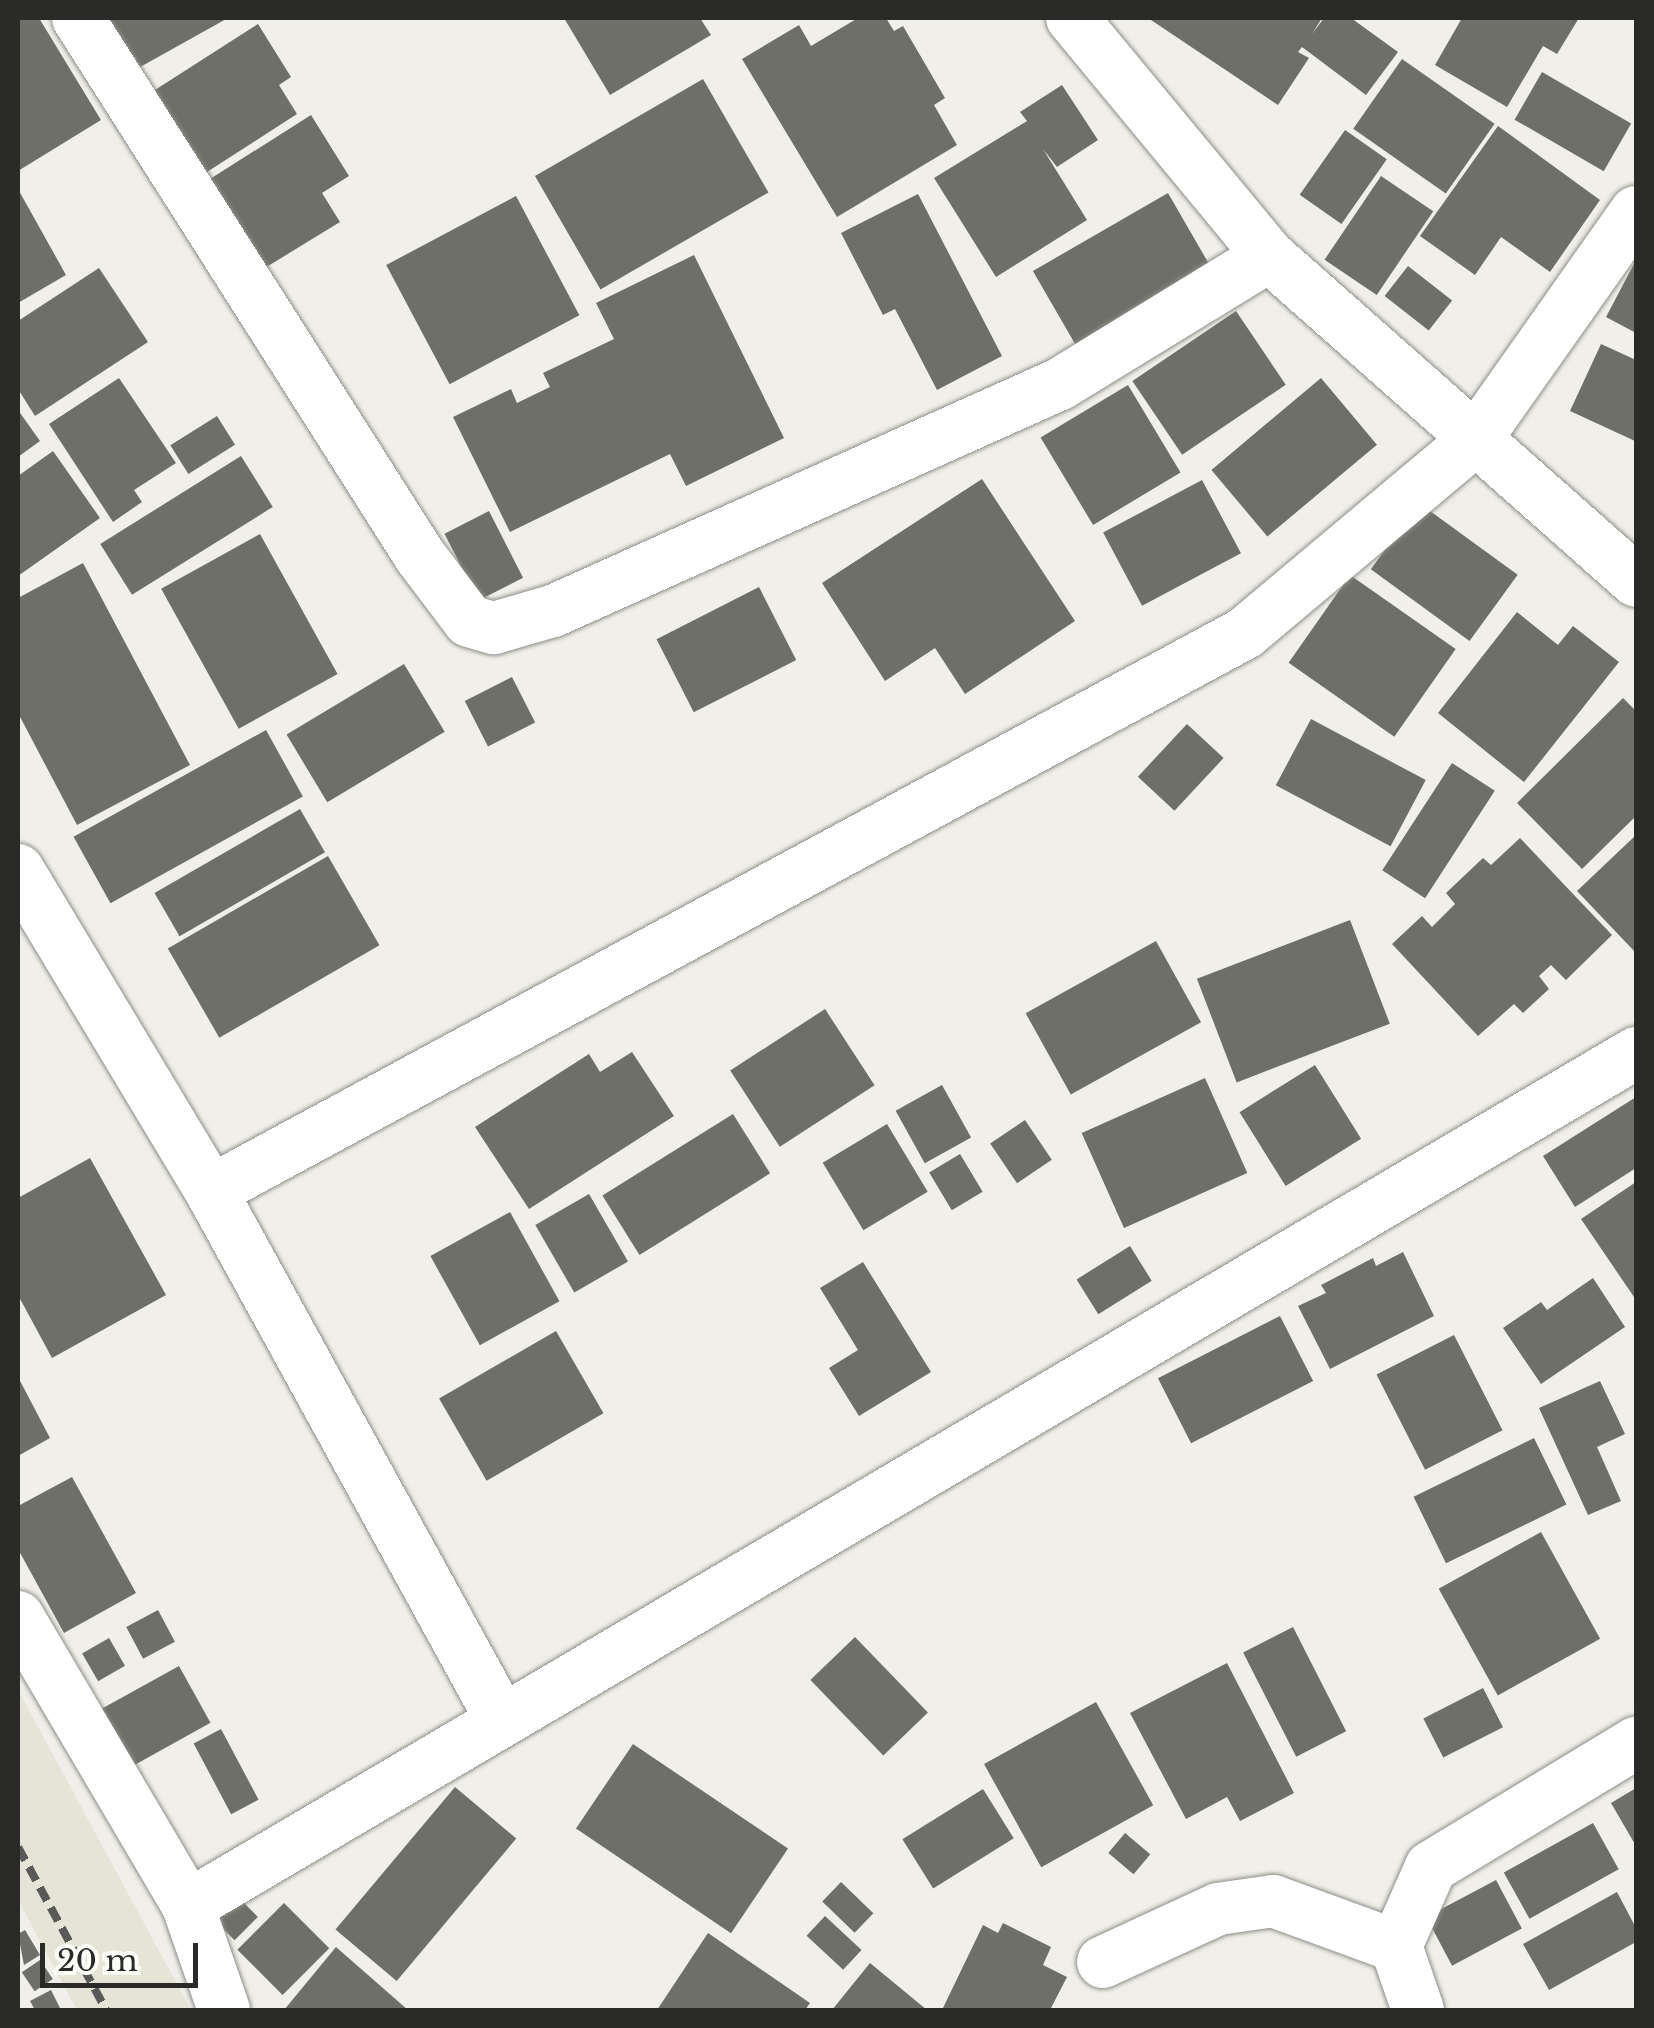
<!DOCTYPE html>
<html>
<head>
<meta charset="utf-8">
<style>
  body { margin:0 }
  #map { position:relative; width:1654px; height:2028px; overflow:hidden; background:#f0efea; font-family:"Libre Baskerville",serif }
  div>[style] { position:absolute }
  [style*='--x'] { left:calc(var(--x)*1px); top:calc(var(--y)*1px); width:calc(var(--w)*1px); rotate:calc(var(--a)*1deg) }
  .built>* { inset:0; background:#e5e4d7 }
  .building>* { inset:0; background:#6f6f6a; transform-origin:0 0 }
  .roads { filter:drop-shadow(0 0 2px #8e8d89) drop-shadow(0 0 2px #8e8d89) }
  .minor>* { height:52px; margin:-26px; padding:0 26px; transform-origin:26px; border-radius:26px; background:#fff }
  .rail>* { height:8px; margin-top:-4px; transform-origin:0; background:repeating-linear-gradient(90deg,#595957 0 15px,transparent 0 23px) }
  span { translate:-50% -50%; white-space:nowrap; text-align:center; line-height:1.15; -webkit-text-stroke:10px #fdfdf8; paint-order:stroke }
  .frame { position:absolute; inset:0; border:20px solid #2a2a28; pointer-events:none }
  .scale { position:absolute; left:40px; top:1943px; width:158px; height:45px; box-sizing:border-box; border:5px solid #2a2a28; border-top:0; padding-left:12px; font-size:30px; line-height:35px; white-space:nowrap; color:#2a2a28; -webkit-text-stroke:8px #fdfdf8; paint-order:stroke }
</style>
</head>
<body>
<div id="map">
  <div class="built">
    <i style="clip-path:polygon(18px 1690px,191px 2010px,77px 2010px,18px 1900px)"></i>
  </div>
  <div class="building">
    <i style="clip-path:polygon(18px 18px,39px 18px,101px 120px,18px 171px)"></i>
    <i style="clip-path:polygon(103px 18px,228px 18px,133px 71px)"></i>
    <i style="clip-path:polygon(564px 18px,700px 18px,711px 35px,610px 95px)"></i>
    <i style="clip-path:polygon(858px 18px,886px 18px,894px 31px,903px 26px,945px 98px,934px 105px,957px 145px,837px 217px,742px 59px,799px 25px,811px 46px)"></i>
    <i style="clip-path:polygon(1148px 18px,1322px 18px,1312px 34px,1324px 18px,1351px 18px,1398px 52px,1366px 95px,1302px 47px,1298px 52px,1309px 58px,1278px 105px)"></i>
    <i style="clip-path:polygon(1462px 18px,1579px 18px,1557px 54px,1543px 46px,1507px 107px,1435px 65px)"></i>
    <i style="clip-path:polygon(258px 24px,291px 77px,279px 85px,297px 114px,196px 179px,144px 97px)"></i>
    <i style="left:1402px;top:59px;width:113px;height:85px;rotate:35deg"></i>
    <i style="left:1542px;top:72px;width:103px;height:55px;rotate:30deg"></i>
    <i style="left:703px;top:79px;width:131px;height:194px;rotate:60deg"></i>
    <i style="clip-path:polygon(1062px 85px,1098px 140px,1057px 167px,1043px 149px,1087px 220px,996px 277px,934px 178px,1027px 121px,1020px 112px)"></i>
    <i style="clip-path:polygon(311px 115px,349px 176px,322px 193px,340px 222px,255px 274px,199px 186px)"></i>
    <i style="clip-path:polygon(1498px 126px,1600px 200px,1550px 272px,1501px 237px,1475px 275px,1420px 236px)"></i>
    <i style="left:1345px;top:130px;width:51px;height:79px;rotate:35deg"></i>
    <i style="left:1381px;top:176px;width:63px;height:101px;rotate:34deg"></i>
    <i style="clip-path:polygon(18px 189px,66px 275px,18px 303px)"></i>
    <i style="left:1168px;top:193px;width:93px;height:156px;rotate:60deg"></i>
    <i style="clip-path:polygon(918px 194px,1002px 356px,937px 390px,895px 309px,883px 315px,841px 233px)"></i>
    <i style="left:516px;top:196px;width:135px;height:147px;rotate:62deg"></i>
    <i style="clip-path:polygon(694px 255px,784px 438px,686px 486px,670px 454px,510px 532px,453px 417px,511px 389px,517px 403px,550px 387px,543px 373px,614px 339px,596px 303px)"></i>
    <i style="clip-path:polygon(1636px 260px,1636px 333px,1606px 317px)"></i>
    <i style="left:1408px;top:266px;width:56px;height:38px;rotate:38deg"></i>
    <i style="clip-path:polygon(99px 268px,148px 342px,35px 416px,18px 389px,18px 321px)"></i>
    <i style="left:1236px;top:311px;width:89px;height:125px;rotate:56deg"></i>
    <i style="clip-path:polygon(1601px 344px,1636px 360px,1635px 441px,1570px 411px)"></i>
    <i style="clip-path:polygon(119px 378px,176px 463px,134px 490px,142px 502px,113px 522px,49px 424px)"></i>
    <i style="left:1321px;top:378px;width:87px;height:143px;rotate:50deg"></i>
    <i style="left:1128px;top:385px;width:102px;height:102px;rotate:59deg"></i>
    <i style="clip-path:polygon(18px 410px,40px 441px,18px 457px)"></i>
    <i style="left:217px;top:416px;width:34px;height:55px;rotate:58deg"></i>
    <i style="clip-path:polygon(53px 451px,100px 518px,18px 576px,18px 476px)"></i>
    <i style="left:241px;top:456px;width:60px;height:166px;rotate:58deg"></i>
    <i style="clip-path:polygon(982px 479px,1075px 621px,965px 694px,935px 648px,885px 681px,822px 583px)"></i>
    <i style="left:1202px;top:480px;width:83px;height:112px;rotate:62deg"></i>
    <i style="left:1419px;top:503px;width:122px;height:82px;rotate:36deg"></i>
    <i style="left:489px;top:511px;width:75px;height:50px;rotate:63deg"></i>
    <i style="left:260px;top:534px;width:160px;height:113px;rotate:61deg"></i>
    <i style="clip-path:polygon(83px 563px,190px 765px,77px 825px,18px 713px,18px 598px)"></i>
    <i style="left:1350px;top:575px;width:129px;height:107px;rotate:35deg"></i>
    <i style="left:759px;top:587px;width:82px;height:115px;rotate:63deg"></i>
    <i style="clip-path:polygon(1517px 612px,1558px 645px,1573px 626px,1619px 662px,1524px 782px,1438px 713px)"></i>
    <i style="left:404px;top:664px;width:79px;height:137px;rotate:59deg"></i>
    <i style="left:512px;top:677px;width:51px;height:53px;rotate:63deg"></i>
    <i style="clip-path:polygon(1623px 698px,1636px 711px,1636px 816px,1582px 869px,1517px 803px)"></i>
    <i style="left:1311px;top:719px;width:130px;height:75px;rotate:28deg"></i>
    <i style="left:1187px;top:724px;width:50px;height:72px;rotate:43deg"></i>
    <i style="left:266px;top:730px;width:76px;height:220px;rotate:61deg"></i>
    <i style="left:1452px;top:763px;width:51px;height:128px;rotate:33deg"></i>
    <i style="left:300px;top:809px;width:50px;height:168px;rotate:60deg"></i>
    <i style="clip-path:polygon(1636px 835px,1636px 953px,1577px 891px)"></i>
    <i style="clip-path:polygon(1520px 838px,1612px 935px,1566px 980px,1551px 965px,1539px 976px,1549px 989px,1523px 1013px,1514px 1004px,1478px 1036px,1392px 944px,1422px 916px,1432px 927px,1455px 904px,1446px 893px,1483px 858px,1491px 865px)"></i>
    <i style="left:328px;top:856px;width:103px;height:185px;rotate:60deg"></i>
    <i style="left:1350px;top:920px;width:111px;height:164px;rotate:69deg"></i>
    <i style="left:1156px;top:941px;width:93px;height:149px;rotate:61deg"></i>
    <i style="left:825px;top:1009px;width:91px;height:113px;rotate:57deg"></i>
    <i style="clip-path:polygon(632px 1052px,674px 1116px,529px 1209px,475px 1127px,589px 1054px,600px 1072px)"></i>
    <i style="left:1315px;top:1065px;width:87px;height:89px;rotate:58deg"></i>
    <i style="left:1205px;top:1078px;width:104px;height:135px;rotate:66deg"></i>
    <i style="left:942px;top:1085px;width:60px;height:53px;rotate:61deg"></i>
    <i style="clip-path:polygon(1636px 1097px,1636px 1168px,1575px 1207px,1543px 1156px)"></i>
    <i style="left:733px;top:1114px;width:70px;height:154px;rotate:58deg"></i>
    <i style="left:1025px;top:1120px;width:48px;height:42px;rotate:56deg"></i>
    <i style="left:887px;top:1124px;width:79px;height:75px;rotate:59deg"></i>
    <i style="left:960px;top:1154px;width:44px;height:36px;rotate:59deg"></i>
    <i style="clip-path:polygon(90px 1158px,166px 1295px,52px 1358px,18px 1295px,18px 1198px)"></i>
    <i style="clip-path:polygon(1636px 1182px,1636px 1295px,1634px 1297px,1581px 1219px)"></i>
    <i style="left:589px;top:1194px;width:78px;height:62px;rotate:60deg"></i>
    <i style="left:510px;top:1212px;width:102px;height:91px;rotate:61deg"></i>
    <i style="left:1130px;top:1246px;width:41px;height:63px;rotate:58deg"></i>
    <i style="clip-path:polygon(1403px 1252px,1434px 1316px,1330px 1369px,1298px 1306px,1326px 1293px,1321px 1285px,1373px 1258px,1376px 1266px)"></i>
    <i style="clip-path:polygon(863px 1262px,931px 1372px,859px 1416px,829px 1368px,858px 1350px,820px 1288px)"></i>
    <i style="clip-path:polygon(1593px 1278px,1625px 1327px,1541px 1384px,1503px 1328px,1541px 1302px,1547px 1310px)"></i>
    <i style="left:1280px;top:1316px;width:73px;height:137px;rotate:63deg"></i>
    <i style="left:556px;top:1331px;width:95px;height:135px;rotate:60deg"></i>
    <i style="left:1454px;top:1335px;width:107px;height:87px;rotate:63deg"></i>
    <i style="clip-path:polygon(18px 1377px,50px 1438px,18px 1456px)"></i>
    <i style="clip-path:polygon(1600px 1381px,1625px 1434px,1597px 1447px,1621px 1501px,1588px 1515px,1539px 1408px)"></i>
    <i style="left:1534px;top:1438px;width:74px;height:134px;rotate:64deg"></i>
    <i style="clip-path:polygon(72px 1477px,136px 1593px,64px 1633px,18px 1549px,18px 1506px)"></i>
    <i style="left:1541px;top:1532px;width:122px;height:117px;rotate:61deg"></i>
    <i style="left:158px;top:1610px;width:36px;height:36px;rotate:62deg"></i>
    <i style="left:1293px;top:1627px;width:117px;height:56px;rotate:63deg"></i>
    <i style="left:855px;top:1637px;width:105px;height:62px;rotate:46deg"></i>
    <i style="left:109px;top:1638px;width:32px;height:31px;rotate:60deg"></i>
    <i style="clip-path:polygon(1227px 1663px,1294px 1793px,1240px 1821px,1227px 1797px,1186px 1819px,1130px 1713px)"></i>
    <i style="left:179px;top:1666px;width:65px;height:91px;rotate:61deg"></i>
    <i style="left:1483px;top:1688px;width:44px;height:67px;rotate:63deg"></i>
    <i style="left:1096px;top:1702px;width:118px;height:128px;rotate:61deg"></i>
    <i style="left:221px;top:1729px;width:80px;height:31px;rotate:62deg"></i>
    <i style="left:633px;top:1744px;width:187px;height:102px;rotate:34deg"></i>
    <i style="left:455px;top:1787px;width:80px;height:186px;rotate:40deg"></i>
    <i style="clip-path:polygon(1636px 1788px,1636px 1846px,1611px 1803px)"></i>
    <i style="left:983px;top:1789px;width:58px;height:95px;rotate:58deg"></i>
    <i style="left:1593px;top:1823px;width:53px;height:102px;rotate:61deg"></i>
    <i style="left:1125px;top:1833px;width:33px;height:26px;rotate:40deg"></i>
    <i style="left:1496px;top:1880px;width:55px;height:79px;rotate:62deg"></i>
    <i style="left:841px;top:1882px;width:45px;height:27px;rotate:44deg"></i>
    <i style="clip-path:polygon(1617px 1892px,1636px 1928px,1636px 1942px,1549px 1990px,1523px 1944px)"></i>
    <i style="left:236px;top:1895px;width:31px;height:33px;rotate:45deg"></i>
    <i style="left:284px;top:1903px;width:64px;height:66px;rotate:45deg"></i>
    <i style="left:825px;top:1916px;width:50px;height:27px;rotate:43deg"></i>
    <i style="clip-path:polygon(1003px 1923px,1051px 1947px,1043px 1965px,1067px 1977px,1050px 2010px,942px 2010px,983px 1925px,998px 1933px)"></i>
    <i style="clip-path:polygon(25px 1930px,40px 1955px,24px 1965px,18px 1934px)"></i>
    <i style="clip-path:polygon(708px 1933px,810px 2003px,805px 2010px,657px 2010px)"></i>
    <i style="clip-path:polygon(336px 1947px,408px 2010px,284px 2010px)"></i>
    <i style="left:40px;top:1960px;width:23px;height:22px;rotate:56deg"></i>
    <i style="clip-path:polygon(870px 1963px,927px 2010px,832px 2010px)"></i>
    <i style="clip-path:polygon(51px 1990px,61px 2010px,35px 2010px,30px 2001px)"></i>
  </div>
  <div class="roads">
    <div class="minor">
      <i style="--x:78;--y:18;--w:638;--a:57.56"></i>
      <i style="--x:420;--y:556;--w:81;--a:53"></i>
      <i style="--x:469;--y:621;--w:26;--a:16"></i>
      <i style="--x:494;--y:628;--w:61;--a:-16.1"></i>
      <i style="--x:553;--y:611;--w:555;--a:-24.12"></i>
      <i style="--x:1060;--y:384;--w:245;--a:-31.5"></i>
      <i style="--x:1072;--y:18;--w:309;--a:50.4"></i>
      <i style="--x:1269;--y:256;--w:490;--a:41.5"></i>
      <i style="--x:18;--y:870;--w:375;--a:59"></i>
      <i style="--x:211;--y:1191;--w:600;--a:61.21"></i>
      <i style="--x:211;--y:1191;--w:1175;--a:-28.35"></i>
      <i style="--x:1245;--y:633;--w:300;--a:-40"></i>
      <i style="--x:1475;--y:440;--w:279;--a:-54.8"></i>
      <i style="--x:18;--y:1617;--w:335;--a:59.5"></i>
      <i style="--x:188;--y:1906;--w:110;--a:70.9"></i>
      <i style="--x:188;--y:1906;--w:1681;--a:-30.5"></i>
      <i style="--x:1103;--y:1962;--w:127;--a:-24.7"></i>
      <i style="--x:1218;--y:1909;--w:56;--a:-8.3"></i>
      <i style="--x:1273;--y:1901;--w:131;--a:20.1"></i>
      <i style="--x:1418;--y:2010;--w:68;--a:-109"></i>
      <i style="--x:1396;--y:1946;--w:86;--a:-66.1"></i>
      <i style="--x:1431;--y:1867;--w:240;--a:-31.2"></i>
    </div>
  </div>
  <div class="rail">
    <i style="--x:18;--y:1847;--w:185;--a:61.6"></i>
  </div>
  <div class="frame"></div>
  <div class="scale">20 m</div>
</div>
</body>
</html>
